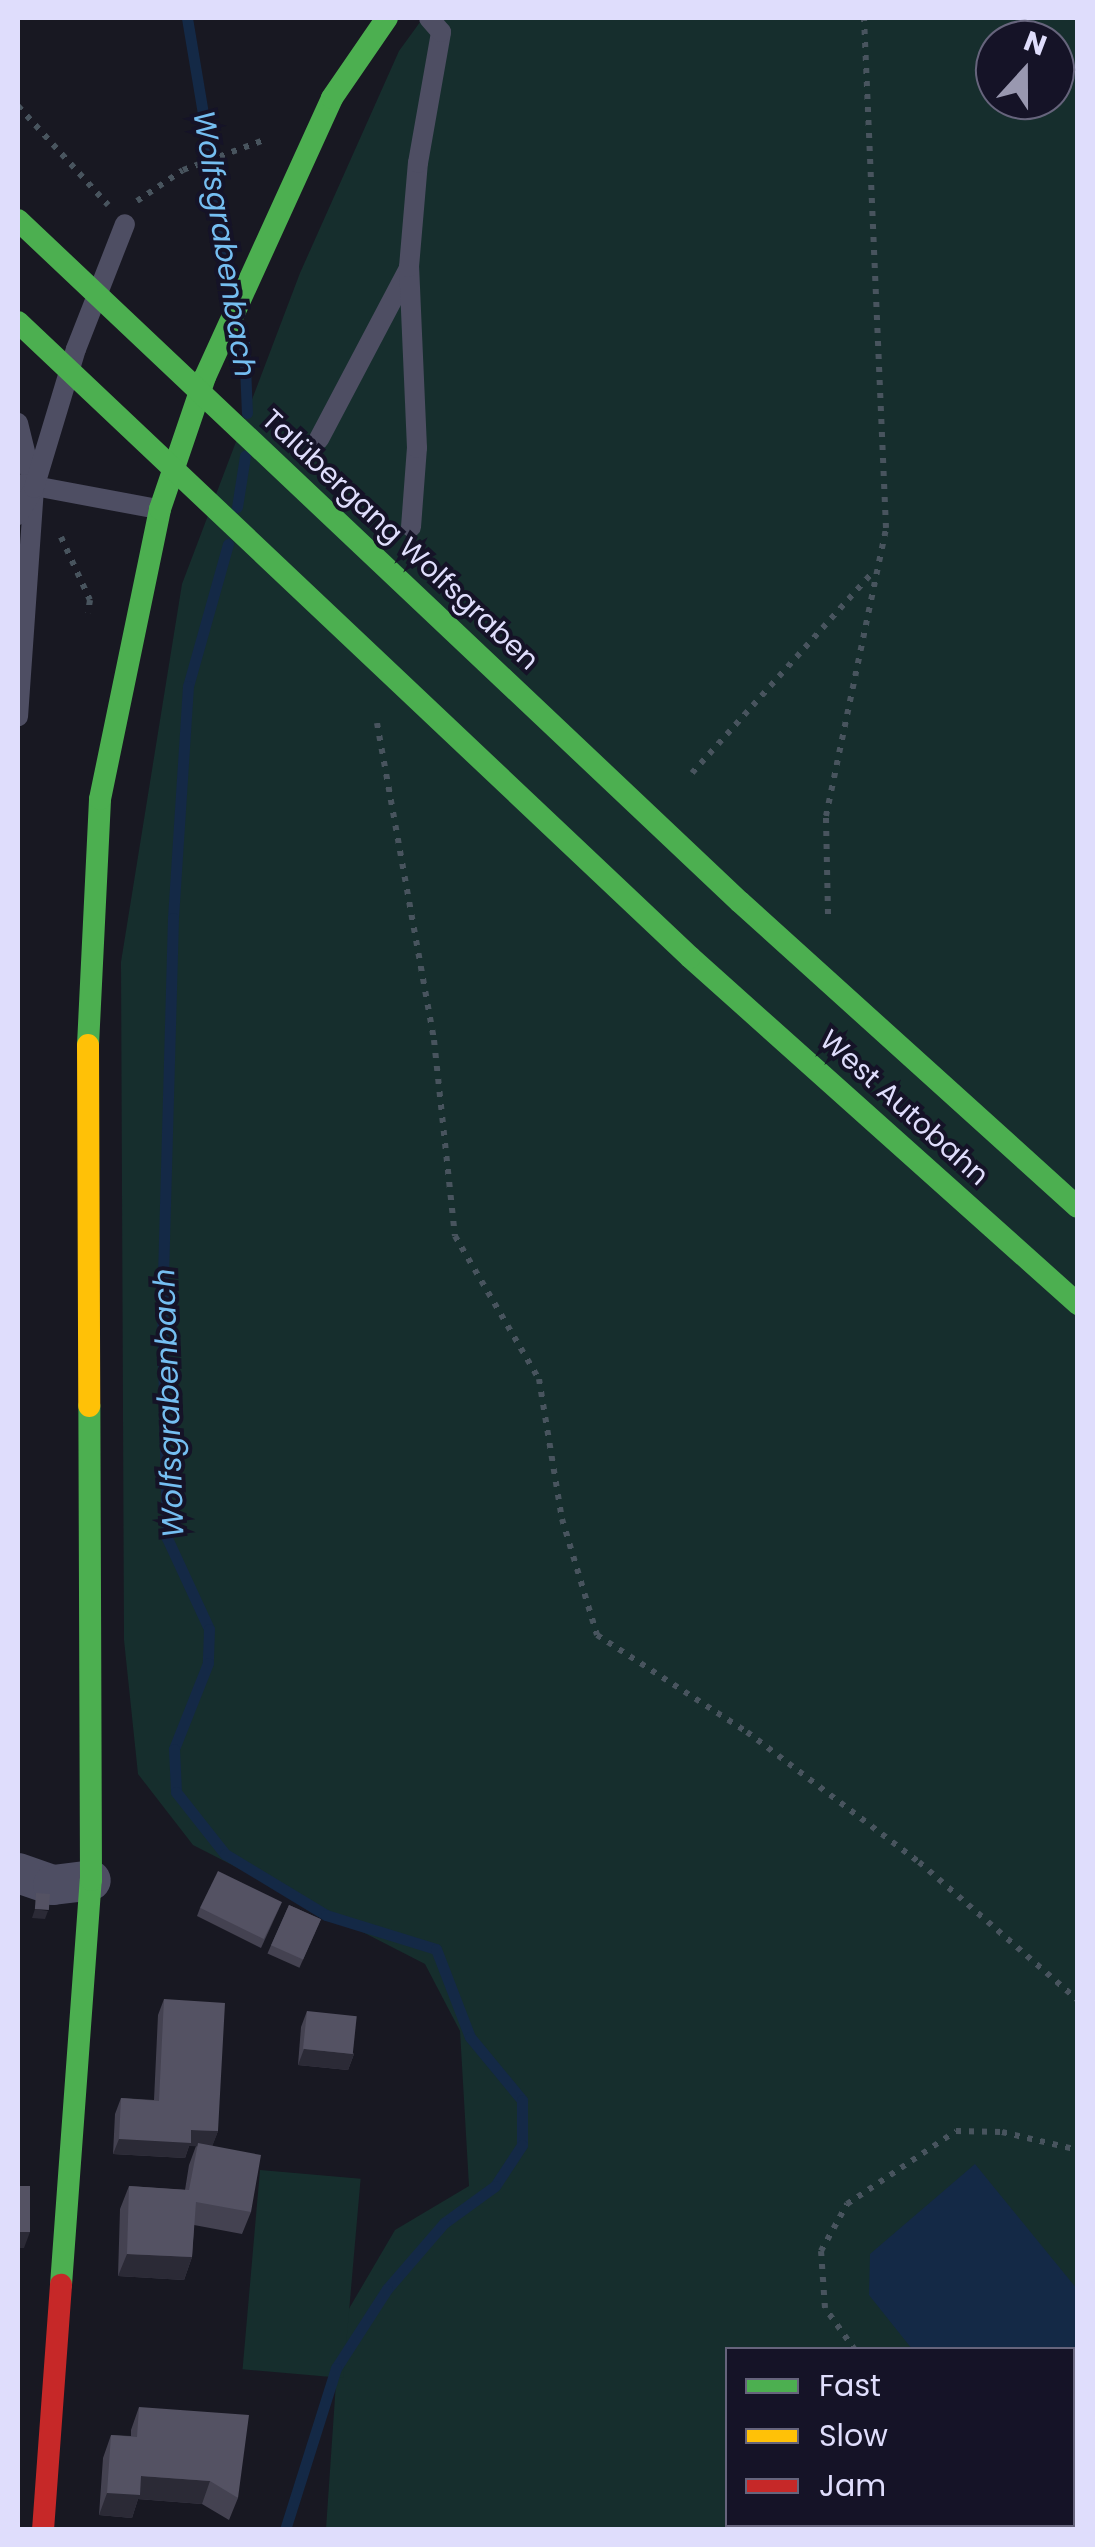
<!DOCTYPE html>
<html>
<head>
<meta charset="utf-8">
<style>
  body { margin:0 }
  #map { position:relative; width:1095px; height:2547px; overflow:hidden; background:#181822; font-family:Poppins,sans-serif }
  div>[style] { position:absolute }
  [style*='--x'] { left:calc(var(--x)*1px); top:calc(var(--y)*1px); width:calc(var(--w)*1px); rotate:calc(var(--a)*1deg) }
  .green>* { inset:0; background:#162e2d; transform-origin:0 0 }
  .water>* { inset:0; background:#142946 }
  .stream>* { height:11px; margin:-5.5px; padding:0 5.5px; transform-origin:5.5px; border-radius:5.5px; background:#142946 }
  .path>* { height:6px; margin-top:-3px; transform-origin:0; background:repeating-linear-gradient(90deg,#48545e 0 5px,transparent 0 13px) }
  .lane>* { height:20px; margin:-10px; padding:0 10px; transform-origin:10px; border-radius:10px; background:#4e4e63 }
  .street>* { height:40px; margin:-20px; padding:0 20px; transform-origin:20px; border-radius:20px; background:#4e4e63 }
  .fast>* { height:22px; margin:-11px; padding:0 11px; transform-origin:11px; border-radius:11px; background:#4caf50 }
  .slow>* { height:22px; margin:-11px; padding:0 11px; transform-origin:11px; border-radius:11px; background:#ffc107 }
  .jam>* { height:22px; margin:-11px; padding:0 11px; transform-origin:11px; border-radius:11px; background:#c62828 }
  .fast-bridge>* { height:22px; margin:-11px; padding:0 11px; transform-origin:11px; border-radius:11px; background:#4caf50 }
  .wall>* { inset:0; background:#444251; transform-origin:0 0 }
  .shaded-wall>* { inset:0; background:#2b2a36 }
  .building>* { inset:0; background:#545263; transform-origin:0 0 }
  span { translate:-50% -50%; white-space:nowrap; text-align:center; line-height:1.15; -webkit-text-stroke:8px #151327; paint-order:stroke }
  .street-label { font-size:28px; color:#dfddfc }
  .water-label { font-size:30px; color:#75bef1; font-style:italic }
  .frame { position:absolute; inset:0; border:20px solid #dfddfc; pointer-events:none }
  .legend { position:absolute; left:725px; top:2347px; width:350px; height:180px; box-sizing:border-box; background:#151327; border:2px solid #66647c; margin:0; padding:12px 18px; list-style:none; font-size:30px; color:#dfddfc }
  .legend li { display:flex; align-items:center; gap:20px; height:50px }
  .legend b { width:50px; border:2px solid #66647c }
  .north { position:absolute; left:975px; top:20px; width:100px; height:100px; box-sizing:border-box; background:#151327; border:2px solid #66647c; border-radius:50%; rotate:21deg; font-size:28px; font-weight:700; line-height:40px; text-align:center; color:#dfddfc }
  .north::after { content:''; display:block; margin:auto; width:35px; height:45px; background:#9998b0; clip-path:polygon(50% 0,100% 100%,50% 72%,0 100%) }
</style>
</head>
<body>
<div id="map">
  <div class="green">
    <i style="clip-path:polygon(evenodd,423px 18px,1077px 18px,1077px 2529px,326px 2529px,340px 2324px,395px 2230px,469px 2186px,460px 2031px,425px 1964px,193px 1845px,138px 1774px,124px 1640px,121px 962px,182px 584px,300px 273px,399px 51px,423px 18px,995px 40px,1055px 40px,1055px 100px,995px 100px,995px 40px,423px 18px,728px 2350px,1072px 2350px,1072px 2524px,728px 2524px,728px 2350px)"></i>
    <i style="left:260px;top:2170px;width:101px;height:200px;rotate:5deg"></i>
  </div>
  <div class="water">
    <i style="clip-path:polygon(975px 2164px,1077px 2289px,1073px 2451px,1072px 2350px,912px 2349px,869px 2295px,870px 2254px)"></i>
  </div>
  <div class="stream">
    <i style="--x:187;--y:18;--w:261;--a:80.5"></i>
    <i style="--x:244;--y:342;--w:71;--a:87.6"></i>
    <i style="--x:237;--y:507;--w:52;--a:-81.1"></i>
    <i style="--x:228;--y:544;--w:148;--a:105.7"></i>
    <i style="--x:188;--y:686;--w:232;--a:93.7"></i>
    <i style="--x:173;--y:918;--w:387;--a:91.6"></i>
    <i style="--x:162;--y:1305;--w:233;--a:88.8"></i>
    <i style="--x:167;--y:1538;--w:100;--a:65.2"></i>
    <i style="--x:209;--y:1629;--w:34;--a:92"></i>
    <i style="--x:208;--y:1663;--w:92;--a:111.6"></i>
    <i style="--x:174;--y:1749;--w:43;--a:87.3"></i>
    <i style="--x:176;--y:1792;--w:79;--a:51.7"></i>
    <i style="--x:225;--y:1854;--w:118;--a:31.1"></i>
    <i style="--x:326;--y:1915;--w:115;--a:17.2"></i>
    <i style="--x:436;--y:1949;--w:94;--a:68.9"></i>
    <i style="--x:470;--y:2037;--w:82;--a:50.5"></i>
    <i style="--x:522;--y:2100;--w:45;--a:90"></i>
    <i style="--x:522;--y:2145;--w:49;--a:123.4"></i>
    <i style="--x:495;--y:2186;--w:63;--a:144"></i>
    <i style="--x:444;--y:2223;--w:87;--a:130.8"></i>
    <i style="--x:387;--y:2289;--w:94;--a:122.8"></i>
    <i style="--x:336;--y:2368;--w:170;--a:107.5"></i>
  </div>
  <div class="path">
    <i style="--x:18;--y:106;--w:134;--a:47.7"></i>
    <i style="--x:137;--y:201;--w:55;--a:-34"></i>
    <i style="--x:183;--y:170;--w:86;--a:-20.3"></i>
    <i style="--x:61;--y:537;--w:69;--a:65.3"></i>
    <i style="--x:90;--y:600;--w:13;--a:99"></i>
    <i style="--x:377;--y:723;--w:322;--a:79.8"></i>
    <i style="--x:434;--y:1040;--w:197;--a:83.9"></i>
    <i style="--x:455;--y:1236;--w:166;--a:59.6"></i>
    <i style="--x:539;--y:1379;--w:142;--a:80.7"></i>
    <i style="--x:562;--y:1519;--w:121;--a:73.2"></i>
    <i style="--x:597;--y:1635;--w:179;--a:32.9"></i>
    <i style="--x:747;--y:1732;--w:216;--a:37.1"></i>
    <i style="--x:919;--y:1862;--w:211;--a:41"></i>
    <i style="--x:692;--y:773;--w:269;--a:-48"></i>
    <i style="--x:828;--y:914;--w:98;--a:-91.2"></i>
    <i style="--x:826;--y:816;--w:294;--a:-78.2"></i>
    <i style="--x:886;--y:528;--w:510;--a:-92.47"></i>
    <i style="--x:855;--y:2350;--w:52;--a:-125.5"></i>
    <i style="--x:825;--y:2308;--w:57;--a:-94"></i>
    <i style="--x:821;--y:2251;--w:54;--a:-61"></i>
    <i style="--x:847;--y:2204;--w:131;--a:-33.8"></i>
    <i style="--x:956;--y:2131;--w:46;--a:1.2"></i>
    <i style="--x:1002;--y:2132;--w:78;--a:13.3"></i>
    <i style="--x:1072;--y:2501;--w:7;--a:-34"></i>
  </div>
  <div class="lane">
    <i style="--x:18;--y:423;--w:67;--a:76.2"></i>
    <i style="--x:34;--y:488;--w:229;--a:94"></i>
    <i style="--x:319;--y:439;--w:193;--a:-62.2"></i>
    <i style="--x:24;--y:484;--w:136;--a:10.6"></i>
    <i style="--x:18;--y:515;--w:31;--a:-59"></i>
    <i style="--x:34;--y:488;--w:145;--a:-73.2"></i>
    <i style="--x:76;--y:349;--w:134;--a:-68.6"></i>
    <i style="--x:411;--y:527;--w:79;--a:-85.7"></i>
    <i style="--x:417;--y:448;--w:181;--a:-92.5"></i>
    <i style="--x:409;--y:267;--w:104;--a:-85.1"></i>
    <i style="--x:418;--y:163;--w:133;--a:-80"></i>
    <i style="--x:441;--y:32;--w:18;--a:-131"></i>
  </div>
  <div class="street">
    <i style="--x:18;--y:1873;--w:37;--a:19"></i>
    <i style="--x:53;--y:1885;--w:38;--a:-7"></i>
  </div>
  <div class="fast">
    <i style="--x:740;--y:902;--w:455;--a:42.1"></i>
    <i style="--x:690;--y:957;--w:521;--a:41.81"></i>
    <i style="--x:88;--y:1045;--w:246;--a:-87.2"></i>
    <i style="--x:100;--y:799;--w:296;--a:-78.3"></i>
    <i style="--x:160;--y:509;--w:139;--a:-71.2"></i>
    <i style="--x:205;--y:377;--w:307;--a:-65.5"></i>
    <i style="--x:332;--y:98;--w:97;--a:-55.5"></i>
    <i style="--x:61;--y:2285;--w:406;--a:-85.8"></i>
    <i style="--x:91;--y:1880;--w:474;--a:-90.2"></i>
  </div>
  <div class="slow">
    <i style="--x:88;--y:1045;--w:361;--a:89.8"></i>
  </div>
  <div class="jam">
    <i style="--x:43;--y:2530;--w:246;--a:-85.8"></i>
  </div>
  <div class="fast-bridge">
    <i style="--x:18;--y:220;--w:993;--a:43.37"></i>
    <i style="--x:18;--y:322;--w:925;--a:43.38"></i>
  </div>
  <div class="wall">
    <i style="clip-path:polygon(282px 1902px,261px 1948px,197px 1916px,200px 1908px)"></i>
    <i style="left:289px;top:1905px;width:35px;height:53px;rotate:24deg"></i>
    <i style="clip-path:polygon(164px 1999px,218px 2131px,212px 2146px,251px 2212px,242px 2234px,194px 2225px,192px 2257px,184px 2280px,118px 2276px,120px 2209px,129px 2186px,185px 2190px,189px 2165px,196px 2146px,189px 2146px,185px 2158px,113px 2154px,115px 2114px,121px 2098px,154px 2100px,158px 2015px)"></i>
    <i style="clip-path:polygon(307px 2011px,354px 2054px,348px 2070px,298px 2065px,301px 2027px)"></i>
    <i style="clip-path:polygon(139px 2407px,238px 2498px,229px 2520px,202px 2504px,138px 2499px,132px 2518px,99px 2515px,103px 2458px,111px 2435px,131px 2436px,131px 2430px)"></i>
  </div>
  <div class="shaded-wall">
    <i style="clip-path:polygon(35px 1909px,48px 1911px,45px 1919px,32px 1918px)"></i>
    <i style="clip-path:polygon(304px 2049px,354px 2054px,348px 2070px,298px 2065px)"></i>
    <i style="clip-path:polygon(191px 2130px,218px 2131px,212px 2147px,189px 2146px,185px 2158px,113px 2154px,119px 2139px)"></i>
    <i style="clip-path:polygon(18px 2232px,30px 2232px,24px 2248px,18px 2248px)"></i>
    <i style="clip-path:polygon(127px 2254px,192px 2257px,184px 2280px,118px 2276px)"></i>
    <i style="clip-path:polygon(141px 2476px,210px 2481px,202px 2504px,138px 2499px,132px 2518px,99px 2515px,107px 2493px)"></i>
  </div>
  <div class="building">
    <i style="left:218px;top:1871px;width:71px;height:41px;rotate:26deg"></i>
    <i style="left:36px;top:1893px;width:14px;height:16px;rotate:4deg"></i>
    <i style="left:289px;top:1905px;width:35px;height:44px;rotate:24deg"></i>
    <i style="clip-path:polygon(164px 1999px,225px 2003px,218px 2131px,191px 2130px,191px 2143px,119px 2139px,121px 2098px,159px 2101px)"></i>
    <i style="left:307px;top:2011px;width:50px;height:38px;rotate:6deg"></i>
    <i style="clip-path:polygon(198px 2143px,261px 2155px,251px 2212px,196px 2202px,192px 2257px,127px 2254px,129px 2186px,189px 2190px)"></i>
    <i style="left:18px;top:2186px;width:12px;height:46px"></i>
    <i style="clip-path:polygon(139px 2407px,249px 2415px,238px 2498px,210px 2481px,141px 2476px,140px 2495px,107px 2493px,111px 2435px,137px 2437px)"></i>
  </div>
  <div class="street-label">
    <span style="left:400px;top:540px;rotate:43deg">Talübergang Wolfsgraben</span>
    <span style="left:904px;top:1108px;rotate:42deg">West Autobahn</span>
  </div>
  <div class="water-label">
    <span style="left:224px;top:244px;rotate:81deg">Wolfsgrabenbach</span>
    <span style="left:169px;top:1403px;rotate:-92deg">Wolfsgrabenbach</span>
  </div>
  <div class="frame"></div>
  <ul class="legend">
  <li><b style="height:12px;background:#4caf50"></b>Fast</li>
  <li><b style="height:12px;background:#ffc107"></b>Slow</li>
  <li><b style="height:12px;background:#c62828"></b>Jam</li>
  </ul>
  <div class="north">N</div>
</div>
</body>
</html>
